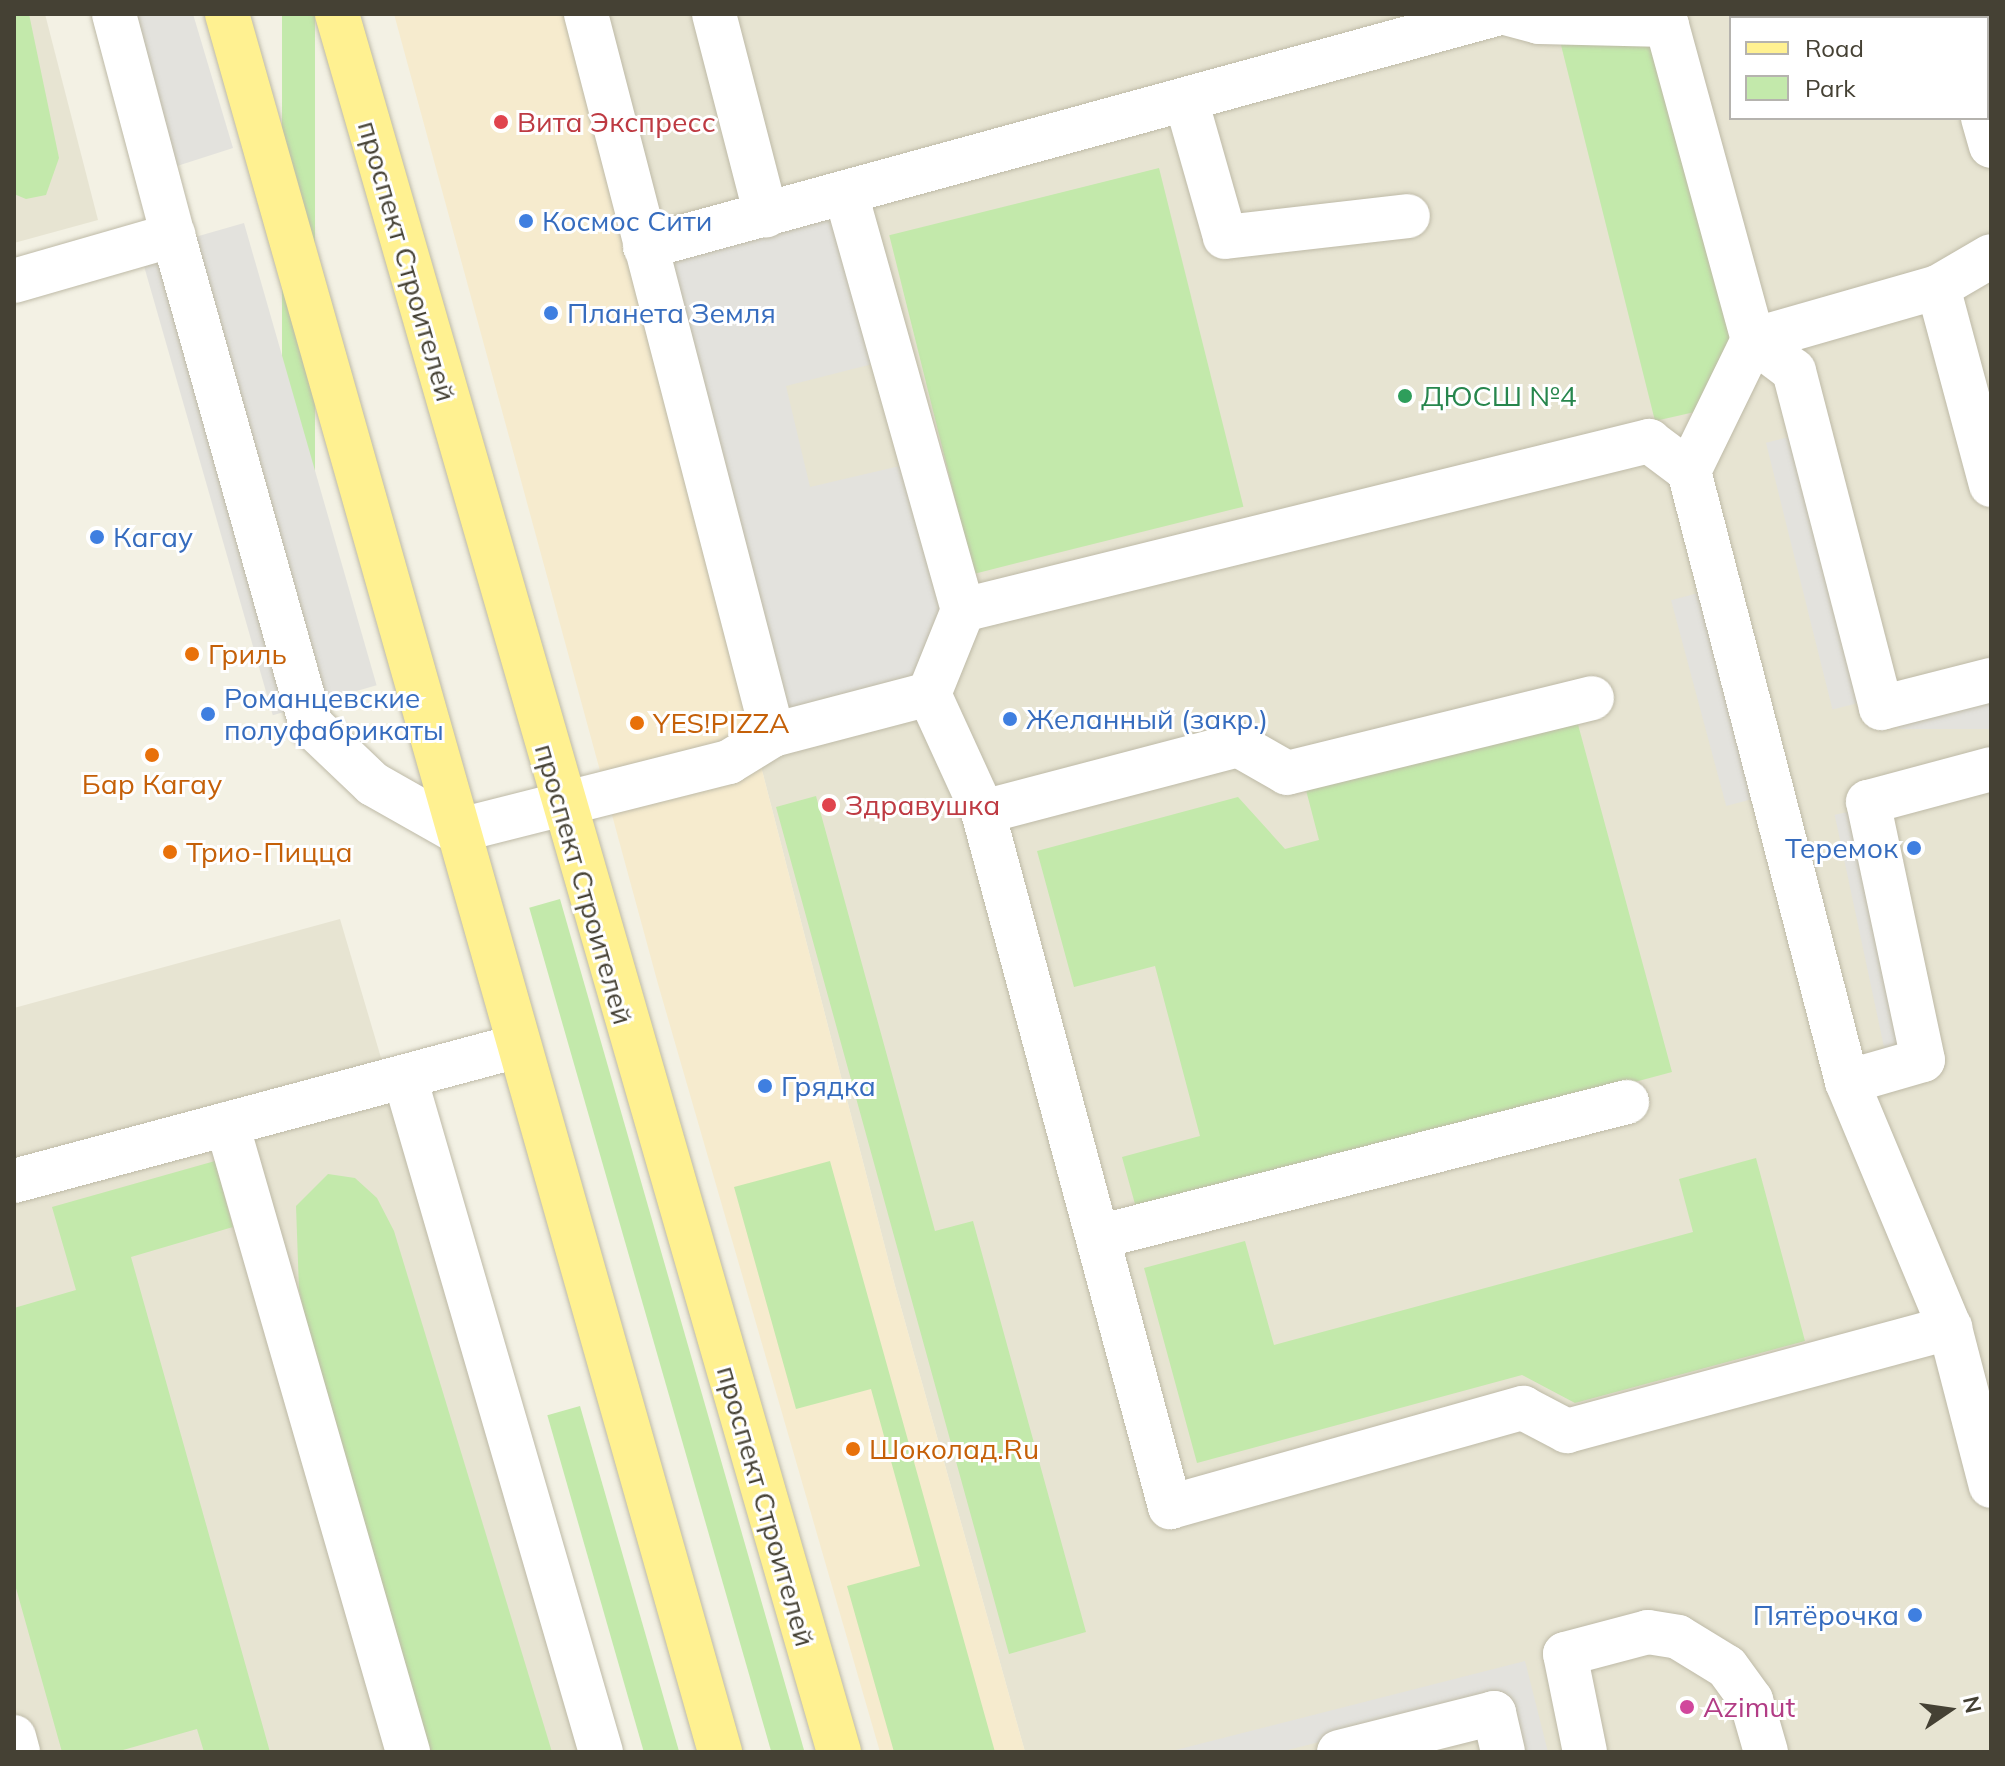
<!DOCTYPE html>
<html>
<head>
<meta charset="utf-8">
<style>
  body { margin:0 }
  #map { position:relative; width:2005px; height:1766px; overflow:hidden; background:#f3f1e4; font-family:Mulish,sans-serif }
  div>[style] { position:absolute }
  [style*='--x'] { left:calc(var(--x)*1px); top:calc(var(--y)*1px); width:calc(var(--w)*1px); rotate:calc(var(--a)*1deg) }
  .residential>* { inset:0; background:#e7e4d2 }
  .commercial>* { inset:0; background:#f6ebce }
  .green>* { inset:0; background:#c3e9ab; transform-origin:0 0 }
  .parking>* { inset:0; background:#e3e2dd; transform-origin:0 0 }
  .roads { filter:drop-shadow(0 0 2px #bebaa7) drop-shadow(0 0 2px #bebaa7) }
  .minor>* { height:44px; margin:-22px; padding:0 22px; transform-origin:22px; border-radius:22px; background:#fff }
  .major>* { height:44px; margin:-22px; padding:0 22px; transform-origin:22px; border-radius:22px; background:#fff191 }
  .dots>* { width:22px; height:22px; translate:-50% -50%; box-sizing:border-box; border:4px solid #fff; border-radius:50% }
  span { translate:-50% -50%; white-space:nowrap; text-align:center; line-height:1.15; -webkit-text-stroke:6px #fff; paint-order:stroke }
  .health-label { font-size:28px; color:#be3a42 }
  .left { translate:0 -50%; text-align:left }
  .shop-label { font-size:28px; color:#366cbe }
  .right { translate:-100% -50%; text-align:right }
  .street-label { font-size:28px; color:#454134 }
  .leisure-label { font-size:28px; color:#27864d }
  .food-label { font-size:28px; color:#c56008 }
  .hotel-label { font-size:28px; color:#b23c85 }
  .frame { position:absolute; inset:0; border:16px solid #454134; pointer-events:none }
  .legend { position:absolute; left:1729px; top:16px; width:260px; height:104px; box-sizing:border-box; background:#fff; border:2px solid #b5b3ae; margin:0; padding:10px 14px; list-style:none; font-size:24px; color:#454134 }
  .legend li { display:flex; align-items:center; gap:16px; height:40px }
  .legend b { width:40px; border:2px solid #b5b3ae }
  .north { position:absolute; left:1909px; top:1670px; width:80px; height:80px; -webkit-text-stroke:6px #fff; paint-order:stroke; rotate:77deg; font-size:22px; font-weight:700; line-height:32px; text-align:center; color:#454134 }
  .north::after { content:''; display:block; margin:auto; width:28px; height:36px; background:#454134; clip-path:polygon(50% 0,100% 100%,50% 72%,0 100%) }
</style>
</head>
<body>
<div id="map">
  <div class="residential">
    <i style="clip-path:polygon(14px 14px,45px 14px,98px 220px,14px 243px)"></i>
    <i style="clip-path:polygon(evenodd,567px 14px,1991px 14px,1991px 1752px,1025px 1752px,895px 1286px,567px 14px,1731px 18px,1987px 18px,1987px 118px,1731px 118px,1731px 18px)"></i>
    <i style="clip-path:polygon(340px 919px,586px 1752px,14px 1752px,14px 1008px)"></i>
  </div>
  <div class="commercial">
    <i style="clip-path:polygon(394px 14px,567px 14px,895px 1286px,1025px 1752px,880px 1752px,658px 984px)"></i>
  </div>
  <div class="green">
    <i style="clip-path:polygon(14px 14px,29px 14px,59px 158px,46px 195px,26px 199px,14px 194px)"></i>
    <i style="left:282px;top:14px;width:33px;height:692px"></i>
    <i style="clip-path:polygon(1558px 33px,1656px 41px,1739px 340px,1708px 409px,1655px 421px)"></i>
    <i style="left:1159px;top:168px;width:349px;height:278px;rotate:76deg"></i>
    <i style="clip-path:polygon(1576px 717px,1672px 1072px,1138px 1215px,1122px 1157px,1200px 1136px,1155px 966px,1074px 987px,1037px 851px,1238px 797px,1285px 849px,1319px 840px,1306px 790px)"></i>
    <i style="clip-path:polygon(816px 796px,935px 1231px,973px 1221px,1086px 1632px,1009px 1654px,776px 807px)"></i>
    <i style="left:560px;top:899px;width:886px;height:32px;rotate:74deg"></i>
    <i style="clip-path:polygon(1756px 1158px,1805px 1341px,1575px 1403px,1522px 1375px,1197px 1463px,1144px 1268px,1245px 1241px,1274px 1345px,1693px 1232px,1679px 1179px)"></i>
    <i style="clip-path:polygon(215px 1161px,233px 1227px,131px 1257px,270px 1752px,204px 1752px,197px 1729px,116px 1752px,62px 1752px,14px 1581px,14px 1308px,76px 1290px,52px 1207px)"></i>
    <i style="clip-path:polygon(830px 1161px,995px 1752px,894px 1752px,847px 1586px,920px 1566px,871px 1389px,796px 1409px,734px 1187px)"></i>
    <i style="clip-path:polygon(328px 1174px,355px 1178px,377px 1198px,394px 1231px,552px 1752px,426px 1752px,350px 1515px,299px 1290px,296px 1206px)"></i>
    <i style="left:580px;top:1406px;width:360px;height:34px;rotate:74deg"></i>
  </div>
  <div class="parking">
    <i style="clip-path:polygon(130px 14px,193px 14px,233px 148px,174px 167px)"></i>
    <i style="clip-path:polygon(846px 194px,892px 359px,786px 386px,810px 487px,921px 461px,963px 610px,929px 694px,773px 735px,645px 247px)"></i>
    <i style="left:244px;top:223px;width:481px;height:108px;rotate:74deg"></i>
    <i style="left:1797px;top:435px;width:275px;height:32px;rotate:76deg"></i>
    <i style="left:1702px;top:592px;width:213px;height:32px;rotate:75deg"></i>
    <i style="left:1991px;top:696px;width:33px;height:93px;rotate:90deg"></i>
    <i style="left:1862px;top:809px;width:247px;height:28px;rotate:78deg"></i>
    <i style="clip-path:polygon(1525px 1661px,1548px 1752px,1515px 1752px,1500px 1696px,1280px 1752px,1168px 1752px)"></i>
  </div>
  <div class="roads">
    <div class="minor">
      <i style="--x:114;--y:14;--w:229;--a:75.1"></i>
      <i style="--x:586;--y:14;--w:745;--a:75.46"></i>
      <i style="--x:714;--y:14;--w:208;--a:75.5"></i>
      <i style="--x:1954;--y:14;--w:4;--a:76"></i>
      <i style="--x:1186;--y:100;--w:142;--a:74.1"></i>
      <i style="--x:1225;--y:237;--w:184;--a:-6.5"></i>
      <i style="--x:1983;--y:118;--w:29;--a:74"></i>
      <i style="--x:846;--y:194;--w:432;--a:74.3"></i>
      <i style="--x:963;--y:610;--w:91;--a:112"></i>
      <i style="--x:929;--y:694;--w:130;--a:65.4"></i>
      <i style="--x:983;--y:812;--w:720;--a:74.94"></i>
      <i style="--x:1170;--y:1507;--w:367;--a:-15.7"></i>
      <i style="--x:1523;--y:1408;--w:50;--a:27.6"></i>
      <i style="--x:1567;--y:1431;--w:397;--a:-15.1"></i>
      <i style="--x:645;--y:247;--w:882;--a:-15.31"></i>
      <i style="--x:14;--y:281;--w:166;--a:-16.1"></i>
      <i style="--x:173;--y:235;--w:509;--a:74.27"></i>
      <i style="--x:311;--y:725;--w:86;--a:43.6"></i>
      <i style="--x:373;--y:784;--w:95;--a:29.5"></i>
      <i style="--x:456;--y:831;--w:282;--a:-14.2"></i>
      <i style="--x:729;--y:762;--w:52;--a:-31.5"></i>
      <i style="--x:773;--y:735;--w:161;--a:-14.7"></i>
      <i style="--x:1938;--y:287;--w:205;--a:75"></i>
      <i style="--x:1753;--y:340;--w:51;--a:37.1"></i>
      <i style="--x:1794;--y:371;--w:348;--a:75.5"></i>
      <i style="--x:1881;--y:708;--w:114;--a:-14.3"></i>
      <i style="--x:1753;--y:340;--w:192;--a:-16"></i>
      <i style="--x:1938;--y:287;--w:61;--a:-30.3"></i>
      <i style="--x:1689;--y:471;--w:631;--a:75.5"></i>
      <i style="--x:1847;--y:1082;--w:267;--a:67.3"></i>
      <i style="--x:1950;--y:1328;--w:163;--a:75.5"></i>
      <i style="--x:963;--y:610;--w:707;--a:-13.84"></i>
      <i style="--x:1649;--y:441;--w:50;--a:36.9"></i>
      <i style="--x:1689;--y:471;--w:146;--a:-64"></i>
      <i style="--x:1753;--y:340;--w:327;--a:-105.3"></i>
      <i style="--x:1667;--y:25;--w:128;--a:-178.7"></i>
      <i style="--x:1539;--y:22;--w:31;--a:-165"></i>
      <i style="--x:983;--y:812;--w:264;--a:-14.7"></i>
      <i style="--x:1238;--y:745;--w:56;--a:29.7"></i>
      <i style="--x:1287;--y:773;--w:314;--a:-13.8"></i>
      <i style="--x:405;--y:1078;--w:702;--a:73.79"></i>
      <i style="--x:1847;--y:1082;--w:79;--a:-16.1"></i>
      <i style="--x:1923;--y:1060;--w:264;--a:-102"></i>
      <i style="--x:1868;--y:802;--w:127;--a:-15"></i>
      <i style="--x:227;--y:1124;--w:654;--a:73.92"></i>
      <i style="--x:14;--y:1181;--w:518;--a:-15"></i>
      <i style="--x:1102;--y:1236;--w:542;--a:-14.32"></i>
      <i style="--x:14;--y:1737;--w:16;--a:75"></i>
      <i style="--x:1339;--y:1752;--w:160;--a:-14.1"></i>
      <i style="--x:1494;--y:1713;--w:40;--a:77"></i>
      <i style="--x:1585;--y:1752;--w:100;--a:-101.5"></i>
      <i style="--x:1565;--y:1654;--w:86;--a:-14.8"></i>
      <i style="--x:1648;--y:1632;--w:30;--a:9"></i>
      <i style="--x:1678;--y:1637;--w:57;--a:31.5"></i>
      <i style="--x:1727;--y:1667;--w:41;--a:54"></i>
      <i style="--x:1751;--y:1700;--w:54;--a:73.9"></i>
    </div>
    <div class="major">
      <i style="--x:227;--y:14;--w:1807;--a:74.16"></i>
      <i style="--x:337;--y:14;--w:1809;--a:73.89"></i>
    </div>
  </div>
  <div class="dots">
    <i style="left:501px;top:122px;background:#e0444e"></i>
    <i style="left:526px;top:221px;background:#3f7fe0"></i>
    <i style="left:551px;top:313px;background:#3f7fe0"></i>
    <i style="left:1405px;top:396px;background:#2e9e5b"></i>
    <i style="left:97px;top:537px;background:#3f7fe0"></i>
    <i style="left:192px;top:654px;background:#e8710a"></i>
    <i style="left:208px;top:714px;background:#3f7fe0"></i>
    <i style="left:1010px;top:719px;background:#3f7fe0"></i>
    <i style="left:637px;top:723px;background:#e8710a"></i>
    <i style="left:152px;top:755px;background:#e8710a"></i>
    <i style="left:829px;top:805px;background:#e0444e"></i>
    <i style="left:1914px;top:848px;background:#3f7fe0"></i>
    <i style="left:170px;top:852px;background:#e8710a"></i>
    <i style="left:765px;top:1086px;background:#3f7fe0"></i>
    <i style="left:853px;top:1449px;background:#e8710a"></i>
    <i style="left:1915px;top:1615px;background:#3f7fe0"></i>
    <i style="left:1687px;top:1707px;background:#d1479c"></i>
  </div>
  <div class="health-label">
    <span class="left" style="left:517px;top:122px">Вита Экспресс</span>
    <span class="left" style="left:845px;top:805px">Здравушка</span>
  </div>
  <div class="shop-label">
    <span class="left" style="left:542px;top:221px">Космос Сити</span>
    <span class="left" style="left:567px;top:313px">Планета Земля</span>
    <span class="left" style="left:113px;top:537px">Кагау</span>
    <span class="left" style="left:224px;top:714px">Романцевские<br>полуфабрикаты</span>
    <span class="left" style="left:1026px;top:719px">Желанный (закр.)</span>
    <span class="right" style="left:1898px;top:848px">Теремок</span>
    <span class="left" style="left:781px;top:1086px">Грядка</span>
    <span class="right" style="left:1899px;top:1615px">Пятёрочка</span>
  </div>
  <div class="street-label">
    <span style="left:407px;top:261px;rotate:74deg">проспект Строителей</span>
    <span style="left:584px;top:884px;rotate:74deg">проспект Строителей</span>
    <span style="left:766px;top:1506px;rotate:74deg">проспект Строителей</span>
  </div>
  <div class="leisure-label">
    <span class="left" style="left:1421px;top:396px">ДЮСШ №4</span>
  </div>
  <div class="food-label">
    <span class="left" style="left:208px;top:654px">Гриль</span>
    <span class="left" style="left:653px;top:723px">YES!PIZZA</span>
    <span style="left:152px;top:784px">Бар Кагау</span>
    <span class="left" style="left:186px;top:852px">Трио-Пицца</span>
    <span class="left" style="left:869px;top:1449px">Шоколад.Ru</span>
  </div>
  <div class="hotel-label">
    <span class="left" style="left:1703px;top:1707px">Azimut</span>
  </div>
  <div class="frame"></div>
  <ul class="legend">
  <li><b style="height:10px;background:#fff191"></b>Road</li>
  <li><b style="height:22px;background:#c3e9ab"></b>Park</li>
  </ul>
  <div class="north">N</div>
</div>
</body>
</html>
